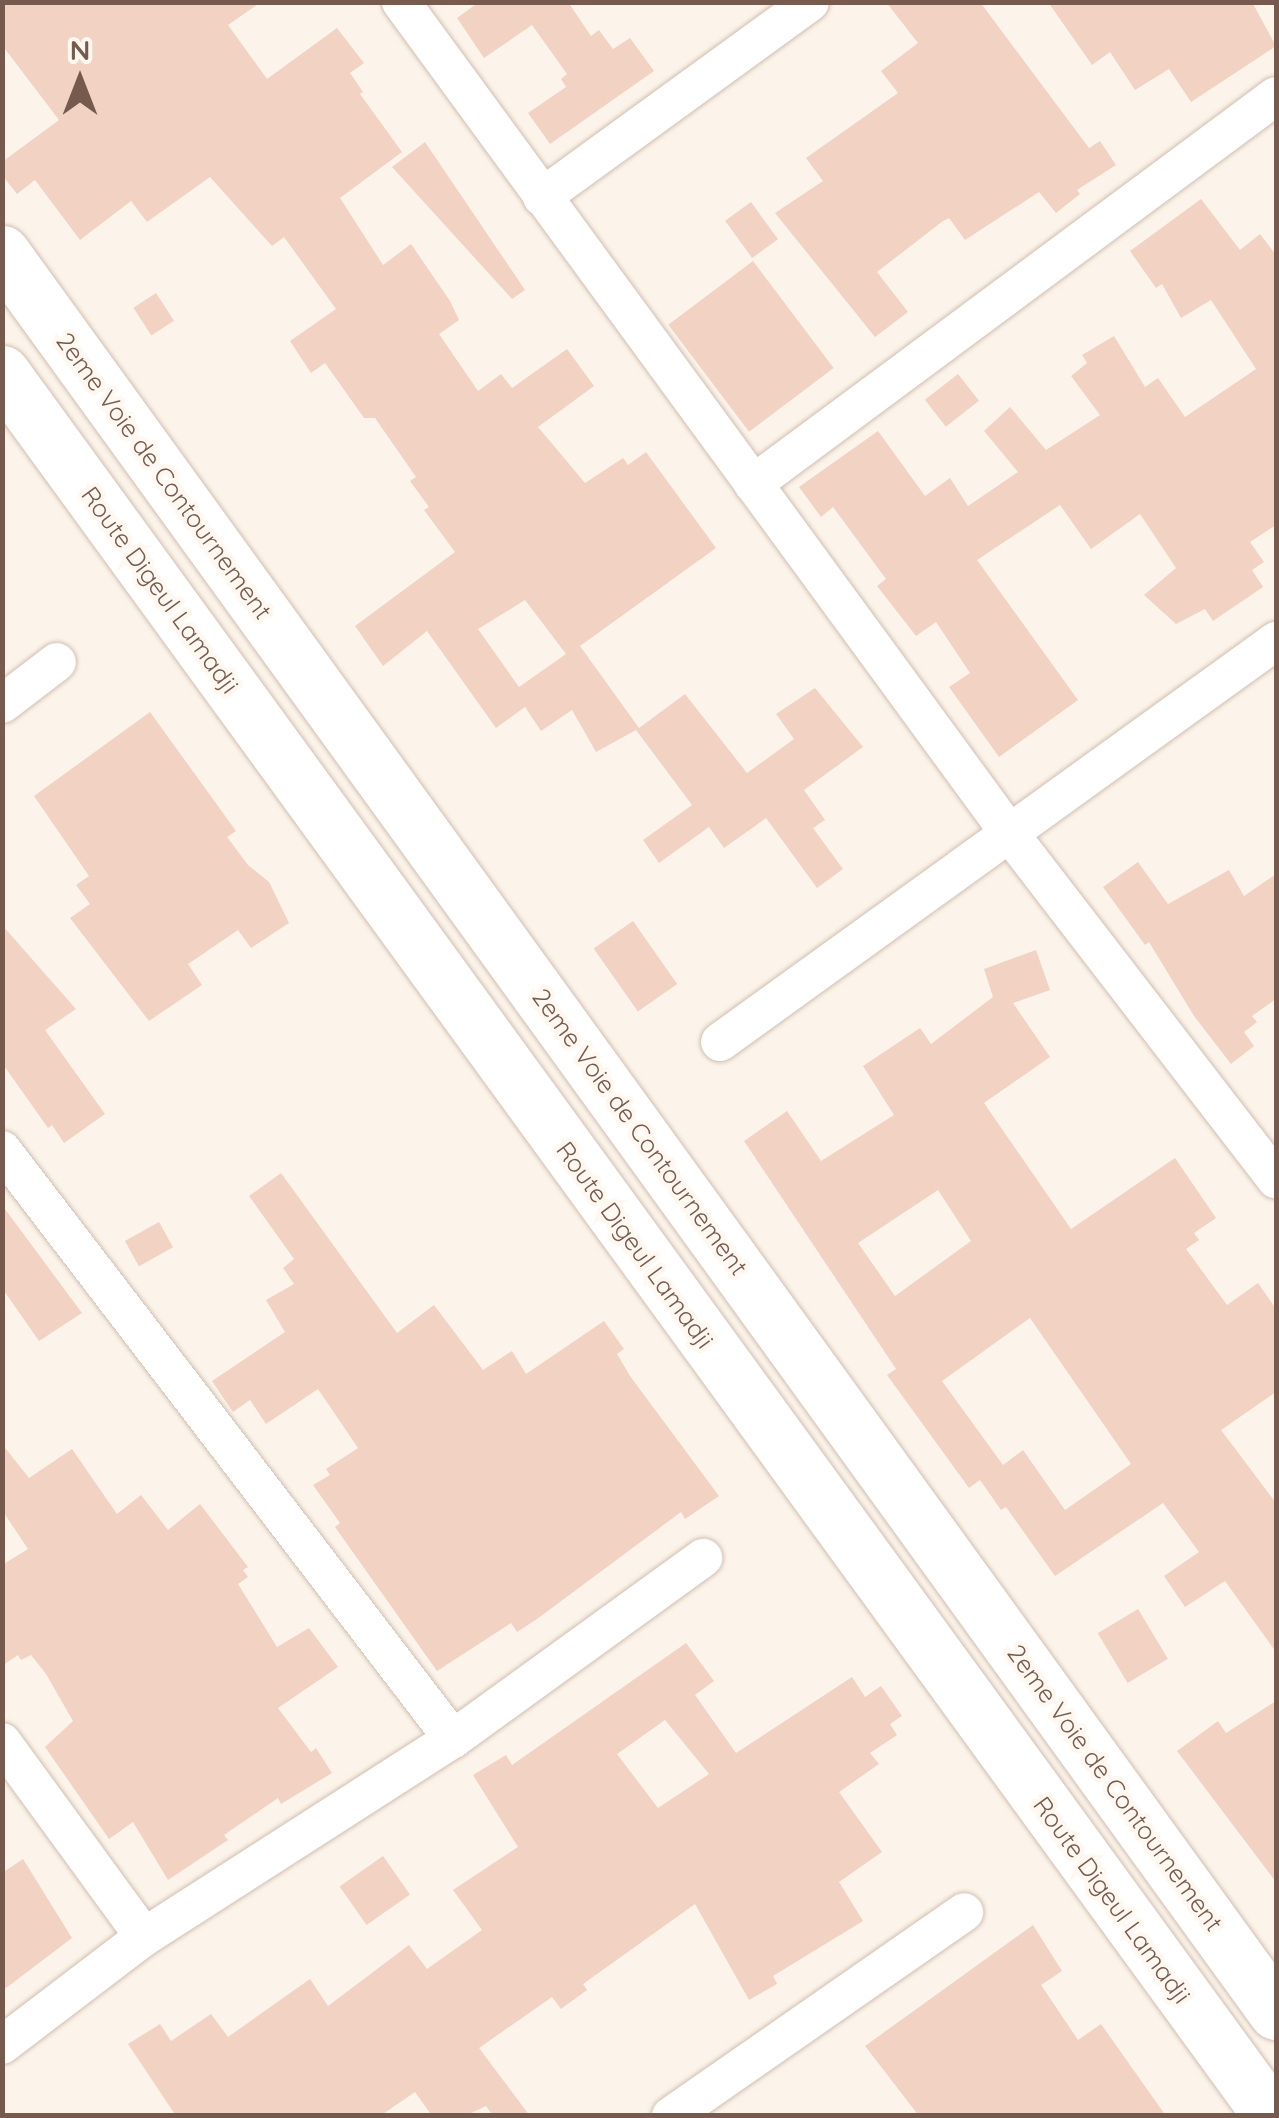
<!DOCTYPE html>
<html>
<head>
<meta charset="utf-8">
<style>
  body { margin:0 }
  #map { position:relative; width:1279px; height:2118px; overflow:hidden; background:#fcf4ea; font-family:Quicksand,sans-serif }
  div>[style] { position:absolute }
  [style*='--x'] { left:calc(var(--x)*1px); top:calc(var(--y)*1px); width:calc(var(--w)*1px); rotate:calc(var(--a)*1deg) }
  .building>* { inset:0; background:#f1d2c3; transform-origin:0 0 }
  .roads { filter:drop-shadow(0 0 2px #d1beb2) drop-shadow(0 0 2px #d1beb2) }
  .minor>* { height:38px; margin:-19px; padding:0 19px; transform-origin:19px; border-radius:19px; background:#fff }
  .secondary>* { height:55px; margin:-27.5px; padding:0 27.5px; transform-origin:27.5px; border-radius:27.5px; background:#fff }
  span { translate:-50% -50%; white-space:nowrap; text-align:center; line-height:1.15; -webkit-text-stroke:9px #fff8f1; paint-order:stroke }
  .street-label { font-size:25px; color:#775a4e }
  .frame { position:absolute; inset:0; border:5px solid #775a4e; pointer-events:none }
  .north { position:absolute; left:30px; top:30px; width:100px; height:100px; -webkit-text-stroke:8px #fff8f1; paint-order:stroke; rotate:0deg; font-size:28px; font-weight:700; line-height:40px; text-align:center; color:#775a4e }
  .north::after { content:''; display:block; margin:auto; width:35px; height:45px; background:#775a4e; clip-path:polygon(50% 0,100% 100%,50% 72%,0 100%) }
</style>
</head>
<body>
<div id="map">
  <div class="building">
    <i style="clip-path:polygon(evenodd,2px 2px,261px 2px,228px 25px,267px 79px,337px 28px,364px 63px,350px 73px,363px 92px,360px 94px,402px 152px,340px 198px,383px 265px,411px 244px,450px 301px,459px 320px,439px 334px,478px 391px,501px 374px,512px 388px,567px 349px,594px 386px,538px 427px,585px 483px,623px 458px,628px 465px,646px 452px,716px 548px,580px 646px,639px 728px,685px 694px,747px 773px,794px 739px,776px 714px,815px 688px,863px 747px,804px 790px,825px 820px,813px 828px,843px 869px,817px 888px,766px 818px,724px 848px,709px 827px,659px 863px,643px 840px,692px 805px,636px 730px,596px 752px,572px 710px,541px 731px,525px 707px,496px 728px,427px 631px,383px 666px,355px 626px,455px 552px,424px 510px,429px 507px,410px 481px,416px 477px,375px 418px,364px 418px,325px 363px,311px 373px,290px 341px,336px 309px,284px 237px,272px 246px,210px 177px,147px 222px,131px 201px,80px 240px,35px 180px,17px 194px,2px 175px,2px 162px,59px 120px,2px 45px,2px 2px,525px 600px,566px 654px,519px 687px,478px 629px,525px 600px)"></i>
    <i style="clip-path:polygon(479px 2px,568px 2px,591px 36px,599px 30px,613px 49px,630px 38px,654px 71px,550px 144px,528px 113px,566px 87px,561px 79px,567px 74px,532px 25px,484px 58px,457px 18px)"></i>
    <i style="clip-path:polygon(886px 2px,980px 2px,1089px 148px,1100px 141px,1116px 165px,1077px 190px,1080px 194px,1056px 213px,1039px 192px,965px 240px,949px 218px,943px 221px,877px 272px,908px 312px,875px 337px,775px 213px,823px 181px,806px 158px,898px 93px,881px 71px,918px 43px)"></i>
    <i style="clip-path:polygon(1048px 2px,1252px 2px,1276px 46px,1191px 102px,1169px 69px,1135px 90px,1110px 52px,1092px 65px)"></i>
    <i style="clip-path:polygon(425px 142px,525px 290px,512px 299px,392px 167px)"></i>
    <i style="clip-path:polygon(1201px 199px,1240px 250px,1260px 234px,1276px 255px,1276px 525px,1250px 542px,1264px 562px,1252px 570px,1263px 587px,1213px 621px,1205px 609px,1176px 624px,1144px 595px,1176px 568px,1140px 514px,1091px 549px,1060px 505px,977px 560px,1078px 700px,999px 757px,949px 687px,970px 673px,936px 622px,916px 636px,877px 586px,886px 579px,833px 507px,821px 517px,799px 487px,878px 431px,925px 496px,950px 478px,968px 506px,1018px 472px,984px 431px,1010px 407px,1046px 450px,1100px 415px,1071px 376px,1087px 363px,1082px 355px,1114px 336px,1145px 387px,1158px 378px,1185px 417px,1256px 369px,1211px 300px,1181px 318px,1162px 284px,1156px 288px,1130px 251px)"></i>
    <i style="left:751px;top:202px;width:46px;height:32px;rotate:54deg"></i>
    <i style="left:753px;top:261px;width:134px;height:106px;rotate:53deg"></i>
    <i style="left:156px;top:293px;width:33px;height:27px;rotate:57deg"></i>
    <i style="left:958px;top:374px;width:34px;height:42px;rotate:52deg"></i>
    <i style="clip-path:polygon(150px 712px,236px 831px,227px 837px,248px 865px,269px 882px,289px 923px,251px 948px,238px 930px,188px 964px,202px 985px,149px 1021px,70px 918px,90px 904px,76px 885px,89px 876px,34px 796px)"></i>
    <i style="clip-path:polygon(1138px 862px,1168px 904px,1229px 870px,1244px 896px,1276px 874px,1276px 999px,1252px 1016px,1257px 1022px,1244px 1032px,1254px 1046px,1231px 1064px,1194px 1016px,1149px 942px,1145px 945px,1103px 887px)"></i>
    <i style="left:633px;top:921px;width:77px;height:48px;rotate:55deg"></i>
    <i style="clip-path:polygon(2px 925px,76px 1009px,45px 1030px,105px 1114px,64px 1143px,52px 1125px,48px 1128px,2px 1063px)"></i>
    <i style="clip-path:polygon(evenodd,1036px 950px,1050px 990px,1013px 1003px,1050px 1057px,984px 1103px,1071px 1229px,1175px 1158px,1216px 1218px,1194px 1233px,1199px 1240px,1186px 1249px,1227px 1305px,1258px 1283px,1276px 1309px,1276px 1392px,1221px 1430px,1276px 1503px,1276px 1652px,1225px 1581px,1185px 1607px,1164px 1576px,1199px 1552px,1163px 1503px,1055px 1576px,1006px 1507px,1001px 1510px,980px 1480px,969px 1488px,887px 1375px,896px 1369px,744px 1141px,787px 1111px,821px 1161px,894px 1115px,863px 1066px,920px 1028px,931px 1044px,993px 997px,984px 969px,1036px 950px,938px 1190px,971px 1241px,895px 1296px,858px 1243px,938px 1190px,1036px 950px,1030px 1318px,1131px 1464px,1065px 1510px,1023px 1450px,1003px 1465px,942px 1381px,1030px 1318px)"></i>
    <i style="clip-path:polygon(281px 1173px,397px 1333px,434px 1305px,483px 1370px,512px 1351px,526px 1374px,604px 1321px,624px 1349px,617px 1354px,630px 1376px,719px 1496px,685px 1519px,681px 1512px,537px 1619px,517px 1632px,511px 1623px,437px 1671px,335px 1527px,340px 1523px,313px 1485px,330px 1475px,326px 1469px,358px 1448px,318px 1389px,266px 1424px,250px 1400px,233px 1412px,212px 1381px,285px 1332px,266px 1300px,294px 1284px,283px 1268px,294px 1259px,249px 1196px)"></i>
    <i style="clip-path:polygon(2px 1205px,82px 1313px,39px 1341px,2px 1288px)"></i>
    <i style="left:159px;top:1222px;width:29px;height:39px;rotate:61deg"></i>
    <i style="clip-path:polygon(2px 1444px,29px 1478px,72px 1449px,117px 1514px,141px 1495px,168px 1530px,200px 1504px,248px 1567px,243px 1570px,248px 1577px,238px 1584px,277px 1647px,309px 1628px,338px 1667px,278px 1708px,311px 1752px,316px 1748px,332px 1773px,281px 1804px,278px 1798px,224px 1835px,228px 1840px,168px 1880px,133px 1822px,109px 1839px,45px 1747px,73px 1721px,46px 1674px,31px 1655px,21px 1660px,18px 1655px,2px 1666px,2px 1565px,28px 1549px,2px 1510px)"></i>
    <i style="left:1138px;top:1609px;width:58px;height:47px;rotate:59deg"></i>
    <i style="clip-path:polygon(evenodd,686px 1643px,714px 1681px,695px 1695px,736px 1753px,852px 1677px,865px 1697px,881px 1686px,902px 1716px,890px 1724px,897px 1735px,870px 1753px,879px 1764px,839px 1792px,882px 1852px,839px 1882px,863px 1921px,773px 1976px,777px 1984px,749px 2000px,695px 1904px,583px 1984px,587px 1990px,561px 2009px,552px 1997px,479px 2048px,530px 2116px,493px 2116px,486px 2106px,465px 2116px,432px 2116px,415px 2092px,380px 2116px,176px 2116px,128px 2044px,160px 2024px,171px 2041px,211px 2014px,228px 2037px,310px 1979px,328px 2006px,409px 1945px,427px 1969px,482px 1930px,453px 1890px,518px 1847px,473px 1775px,506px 1755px,512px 1765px,686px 1643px,665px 1720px,709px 1774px,658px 1808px,617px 1754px,665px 1720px)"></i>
    <i style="clip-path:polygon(1276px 1701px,1276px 1882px,1177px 1751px,1218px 1721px,1226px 1733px)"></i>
    <i style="left:383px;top:1856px;width:47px;height:53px;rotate:55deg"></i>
    <i style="clip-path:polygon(23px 1859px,72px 1938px,2px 1991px,2px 1873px)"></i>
    <i style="clip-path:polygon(1033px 1925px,1062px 1971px,1041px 1985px,1078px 2040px,1101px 2024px,1166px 2116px,919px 2116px,865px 2046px)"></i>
  </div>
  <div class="roads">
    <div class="minor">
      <i style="--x:401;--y:2;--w:1031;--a:53.8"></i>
      <i style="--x:1010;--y:834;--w:436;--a:52.4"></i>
      <i style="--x:542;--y:197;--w:331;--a:-36"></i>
      <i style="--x:753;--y:484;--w:651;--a:-36.57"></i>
      <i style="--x:2;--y:704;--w:69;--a:-37.4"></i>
      <i style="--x:720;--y:1042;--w:686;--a:-35.8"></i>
      <i style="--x:2;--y:1150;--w:742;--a:52.56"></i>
      <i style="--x:2;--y:1742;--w:241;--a:53.9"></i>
      <i style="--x:2;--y:2045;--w:178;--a:-37.3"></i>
      <i style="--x:144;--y:1937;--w:367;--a:-32.7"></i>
      <i style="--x:453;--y:1739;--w:309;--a:-35.9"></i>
      <i style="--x:671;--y:2116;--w:357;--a:-34.8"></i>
    </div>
    <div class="secondary">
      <i style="--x:2;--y:253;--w:2172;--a:54.09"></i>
      <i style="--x:2;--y:373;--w:2156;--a:53.94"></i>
    </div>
  </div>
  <div class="street-label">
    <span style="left:164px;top:476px;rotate:54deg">2eme Voie de Contournement</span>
    <span style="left:160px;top:590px;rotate:54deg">Route Digeul Lamadji</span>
    <span style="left:640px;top:1132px;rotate:54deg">2eme Voie de Contournement</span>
    <span style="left:635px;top:1245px;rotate:54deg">Route Digeul Lamadji</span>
    <span style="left:1115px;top:1788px;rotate:54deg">2eme Voie de Contournement</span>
    <span style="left:1112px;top:1900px;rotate:54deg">Route Digeul Lamadji</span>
  </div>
  <div class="frame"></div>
  <div class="north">N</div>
</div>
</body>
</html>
